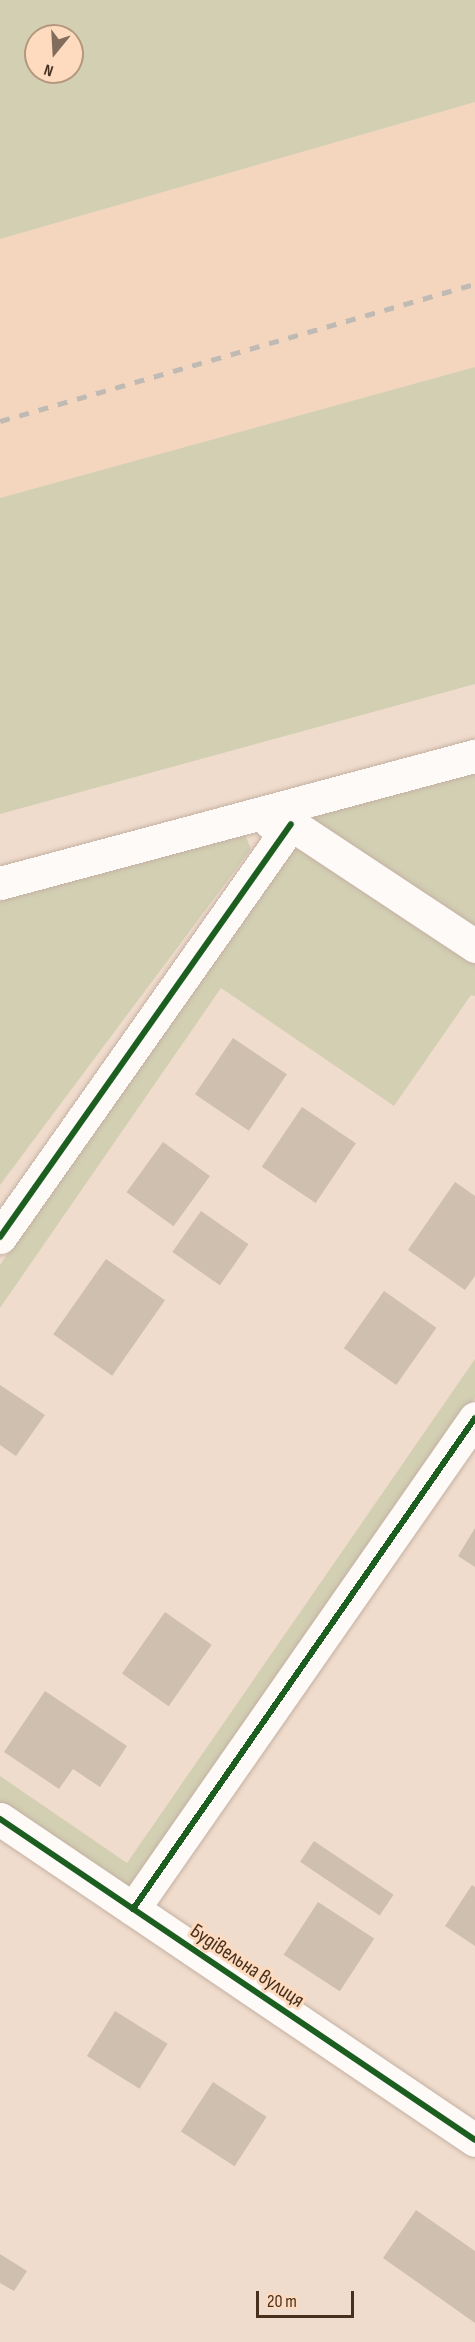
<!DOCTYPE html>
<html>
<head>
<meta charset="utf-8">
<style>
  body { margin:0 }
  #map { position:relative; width:475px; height:2342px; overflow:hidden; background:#f0dccd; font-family:"Sofia Sans Condensed",sans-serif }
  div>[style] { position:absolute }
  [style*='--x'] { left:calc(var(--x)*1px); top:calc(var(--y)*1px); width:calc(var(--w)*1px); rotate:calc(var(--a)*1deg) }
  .built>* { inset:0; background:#f4d6bf }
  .green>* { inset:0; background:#d2cfb3 }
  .building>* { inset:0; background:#cebfae; transform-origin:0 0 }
  .roads { filter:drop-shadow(0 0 2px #c4b1a2) drop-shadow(0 0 2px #c4b1a2) }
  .street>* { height:33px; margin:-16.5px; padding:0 16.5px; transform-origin:16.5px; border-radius:16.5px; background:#fdfaf8 }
  .primary>* { height:33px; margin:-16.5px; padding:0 16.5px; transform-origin:16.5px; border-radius:16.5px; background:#fdfaf8 }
  .rail>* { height:4.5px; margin-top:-2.25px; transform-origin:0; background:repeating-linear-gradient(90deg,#c0bab5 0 10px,transparent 0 20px) }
  .cycleway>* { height:6px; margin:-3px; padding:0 3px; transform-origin:3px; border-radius:3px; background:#1b5e20 }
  span { translate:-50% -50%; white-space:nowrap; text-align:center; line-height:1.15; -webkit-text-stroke:6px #fedbbf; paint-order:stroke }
  .street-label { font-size:21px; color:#47301d }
  .north { position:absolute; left:24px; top:24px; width:60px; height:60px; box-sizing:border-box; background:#fedbbf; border:2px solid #b5977e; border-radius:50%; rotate:198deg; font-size:16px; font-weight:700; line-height:24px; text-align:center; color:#47301d }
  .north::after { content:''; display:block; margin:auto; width:21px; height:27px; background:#826c5b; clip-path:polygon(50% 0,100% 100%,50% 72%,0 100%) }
  .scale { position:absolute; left:256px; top:2291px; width:98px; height:27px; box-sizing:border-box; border:3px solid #47301d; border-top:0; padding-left:8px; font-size:18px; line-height:21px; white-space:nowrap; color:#47301d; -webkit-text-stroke:4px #fedbbf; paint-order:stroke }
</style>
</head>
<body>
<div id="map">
  <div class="built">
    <i style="clip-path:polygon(475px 102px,475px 367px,0 498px,0 239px)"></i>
  </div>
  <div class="green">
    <i style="clip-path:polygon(evenodd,0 0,475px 0,475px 102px,0 239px,0 0,36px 36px,72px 36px,72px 72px,36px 72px,36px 36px)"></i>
    <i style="clip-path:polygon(475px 367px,475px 684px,0 814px,0 498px)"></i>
    <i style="clip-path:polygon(475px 772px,475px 933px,301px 817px)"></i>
    <i style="clip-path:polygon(243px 830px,251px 849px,0 1185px,0 897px)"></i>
    <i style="clip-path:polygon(298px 840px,475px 957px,475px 996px,471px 995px,394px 1106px,221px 988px,0 1308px,0 1265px)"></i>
    <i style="clip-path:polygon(475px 1359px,475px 1398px,131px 1893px,0 1804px,0 1776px,127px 1863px)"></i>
  </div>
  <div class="building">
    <i style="left:233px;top:1038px;width:65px;height:68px;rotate:34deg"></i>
    <i style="left:302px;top:1107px;width:65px;height:72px;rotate:34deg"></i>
    <i style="left:163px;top:1142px;width:58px;height:62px;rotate:36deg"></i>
    <i style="clip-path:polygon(455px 1182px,475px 1196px,475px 1276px,465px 1290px,408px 1250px)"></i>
    <i style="left:201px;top:1211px;width:58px;height:50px;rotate:35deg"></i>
    <i style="left:106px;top:1259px;width:72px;height:92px;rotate:35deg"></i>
    <i style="left:384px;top:1291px;width:64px;height:70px;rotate:35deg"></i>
    <i style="clip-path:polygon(0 1385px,45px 1415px,16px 1456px,0 1445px)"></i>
    <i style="clip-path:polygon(475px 1528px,475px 1567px,458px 1556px)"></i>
    <i style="left:165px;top:1612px;width:57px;height:75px;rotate:35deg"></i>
    <i style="clip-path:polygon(45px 1691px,127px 1746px,100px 1787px,73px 1769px,59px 1789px,4px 1752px)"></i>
    <i style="left:314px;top:1841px;width:96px;height:25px;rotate:34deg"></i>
    <i style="clip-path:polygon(472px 1885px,475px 1887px,475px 1946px,445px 1926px)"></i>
    <i style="left:318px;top:1902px;width:67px;height:63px;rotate:33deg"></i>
    <i style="left:115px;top:2011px;width:62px;height:53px;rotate:32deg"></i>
    <i style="left:213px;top:2082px;width:64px;height:59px;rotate:33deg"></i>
    <i style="clip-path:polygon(416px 2210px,475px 2251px,475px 2323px,383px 2258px)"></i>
    <i style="clip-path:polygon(0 2254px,27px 2271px,14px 2291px,0 2283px)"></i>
  </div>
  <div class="roads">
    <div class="street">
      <i style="--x:270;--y:822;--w:21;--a:5"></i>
      <i style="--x:291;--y:824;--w:221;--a:33.5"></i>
      <i style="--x:0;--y:1237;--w:505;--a:-54.83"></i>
      <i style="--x:0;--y:1819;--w:573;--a:34.05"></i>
      <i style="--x:133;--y:1909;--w:598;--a:-55.14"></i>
    </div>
    <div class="primary">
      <i style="--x:0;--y:883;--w:492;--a:-15"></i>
    </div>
  </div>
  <div class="rail">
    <i style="--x:0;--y:421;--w:494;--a:-16.1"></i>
  </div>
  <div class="cycleway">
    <i style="--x:0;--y:1237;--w:505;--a:-54.83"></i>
    <i style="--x:0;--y:1819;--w:573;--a:34.05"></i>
    <i style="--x:133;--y:1909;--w:598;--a:-55.14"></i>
  </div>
  <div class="street-label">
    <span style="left:247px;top:1966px;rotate:34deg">Будівельна вулиця</span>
  </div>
  <div class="north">N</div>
  <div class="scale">20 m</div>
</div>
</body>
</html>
